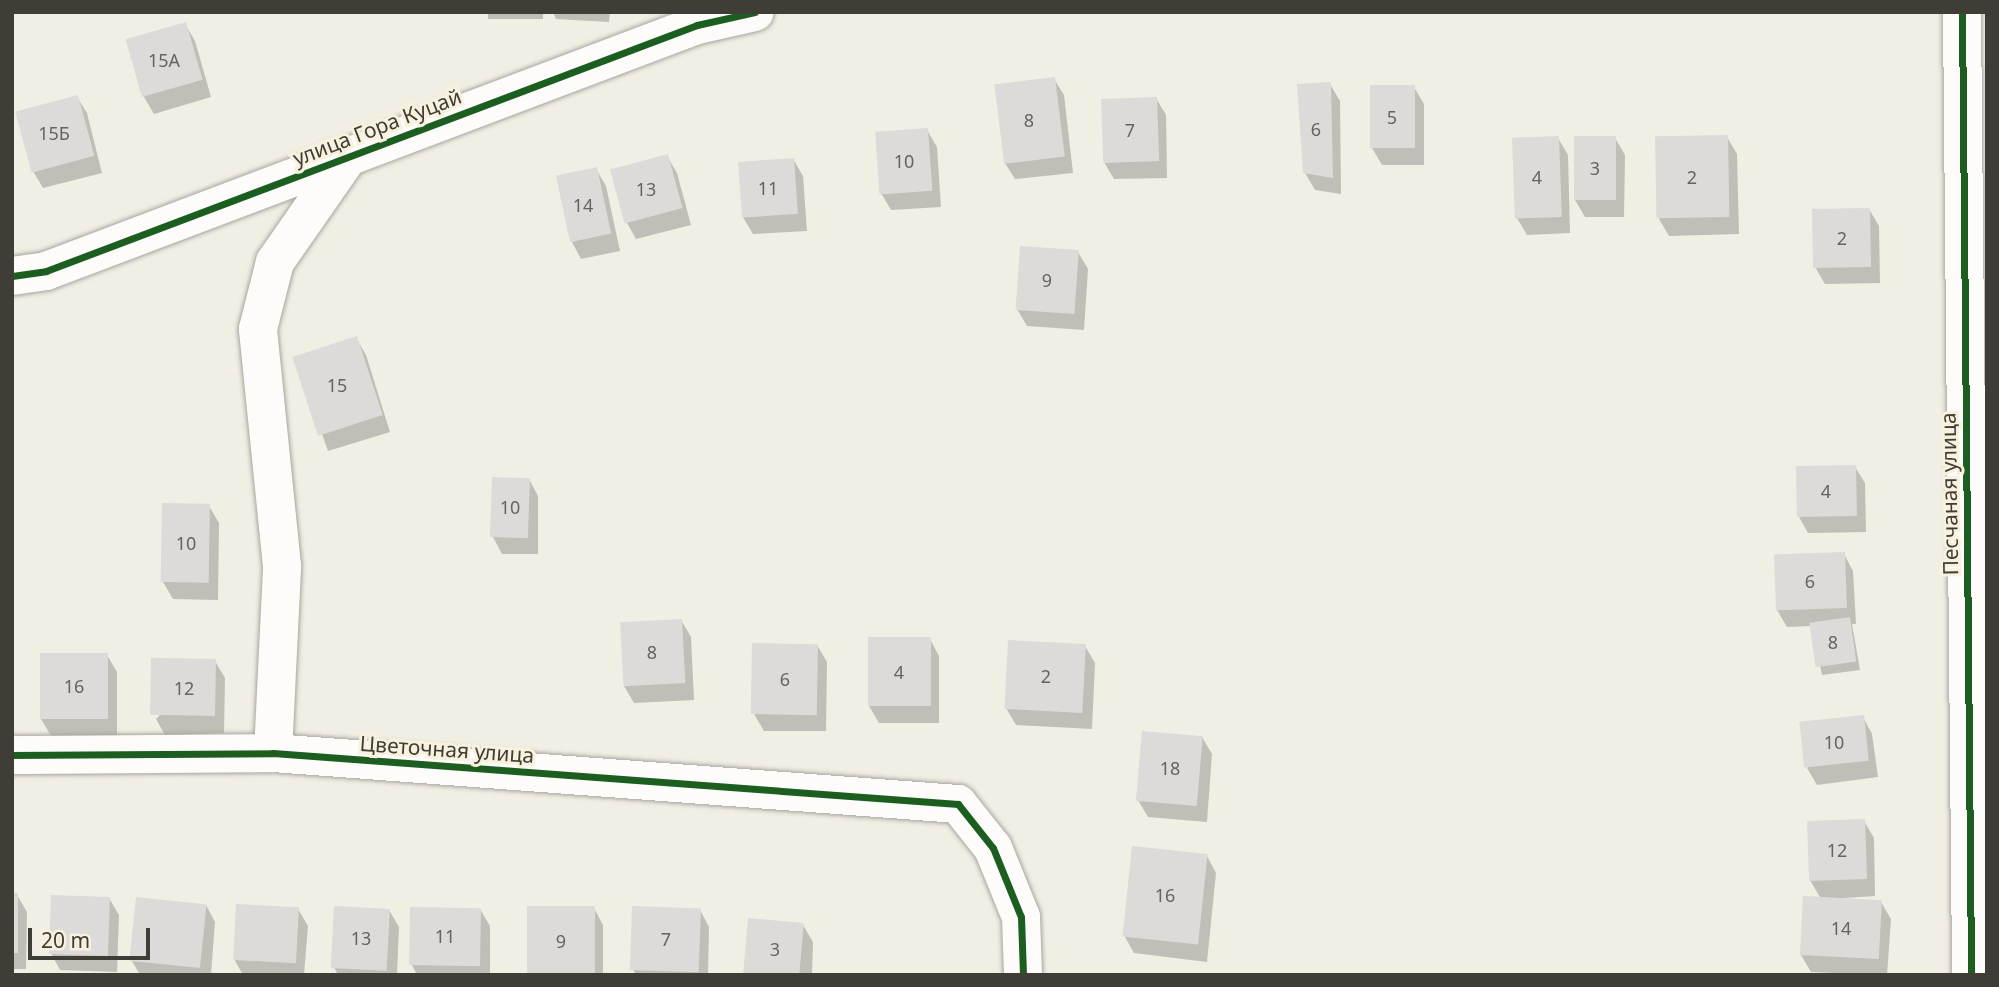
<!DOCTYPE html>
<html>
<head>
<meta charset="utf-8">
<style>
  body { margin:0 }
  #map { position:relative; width:1999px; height:987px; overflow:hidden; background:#f1eee4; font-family:"Noto Sans",sans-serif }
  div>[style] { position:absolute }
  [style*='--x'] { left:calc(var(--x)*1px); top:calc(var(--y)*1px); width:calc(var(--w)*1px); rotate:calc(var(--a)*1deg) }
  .shadow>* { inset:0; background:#0003; transform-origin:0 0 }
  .building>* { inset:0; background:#dcdbda; transform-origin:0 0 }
  .roads { filter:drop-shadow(0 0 2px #a8a69e) drop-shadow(0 0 2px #a8a69e) }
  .minor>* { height:38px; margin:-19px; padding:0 19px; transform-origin:19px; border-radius:19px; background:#fdfcfb }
  .cycleway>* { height:7px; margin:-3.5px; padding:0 3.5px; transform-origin:3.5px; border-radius:3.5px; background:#1b5e20 }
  span { translate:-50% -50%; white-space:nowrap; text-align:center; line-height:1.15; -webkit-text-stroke:6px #f7f1de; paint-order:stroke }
  .number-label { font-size:18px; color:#66645e }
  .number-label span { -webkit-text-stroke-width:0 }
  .street-label { font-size:21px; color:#3f3d35 }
  .frame { position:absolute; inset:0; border:14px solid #3f3d35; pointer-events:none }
  .scale { position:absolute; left:28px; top:928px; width:122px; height:32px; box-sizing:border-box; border:4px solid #3f3d35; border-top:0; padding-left:9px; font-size:21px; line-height:24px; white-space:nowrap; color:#3f3d35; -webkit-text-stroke:5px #f7f1de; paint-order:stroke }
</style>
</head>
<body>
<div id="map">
  <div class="shadow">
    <i style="left:488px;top:12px;width:55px;height:7px"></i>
    <i style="clip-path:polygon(553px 12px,610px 12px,609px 22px,556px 19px)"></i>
    <i style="clip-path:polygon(185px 24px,195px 41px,211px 97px,154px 114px,144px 97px)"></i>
    <i style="clip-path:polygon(1054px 79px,1064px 95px,1073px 173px,1015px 179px,1005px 163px)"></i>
    <i style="clip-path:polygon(1330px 84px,1340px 101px,1341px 194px,1315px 190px,1305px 173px)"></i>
    <i style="clip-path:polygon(1414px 87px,1424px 104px,1424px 165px,1382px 165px,1372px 148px)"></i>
    <i style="clip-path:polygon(77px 97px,87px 113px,102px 173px,43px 188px,33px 171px)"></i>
    <i style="clip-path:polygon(1156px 98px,1166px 115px,1167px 178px,1114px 179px,1104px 162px)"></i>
    <i style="clip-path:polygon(927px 130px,937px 147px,941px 207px,891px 210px,881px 193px,877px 133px)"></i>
    <i style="clip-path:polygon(1727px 137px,1737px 154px,1739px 234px,1669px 236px,1659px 219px)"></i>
    <i style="clip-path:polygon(1558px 138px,1568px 155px,1570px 233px,1527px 235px,1517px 218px)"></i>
    <i style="clip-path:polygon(1615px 138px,1625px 155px,1624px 217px,1585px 217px,1575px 200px)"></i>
    <i style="clip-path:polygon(667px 156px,677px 173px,691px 225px,636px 239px,627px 223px,613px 170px)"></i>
    <i style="clip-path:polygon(793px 159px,803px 176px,807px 231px,753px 234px,743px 217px)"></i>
    <i style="clip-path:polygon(596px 169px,606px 186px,620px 251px,581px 259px,572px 242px)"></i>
    <i style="clip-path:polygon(1869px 209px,1879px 226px,1880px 283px,1825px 284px,1815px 267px)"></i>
    <i style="clip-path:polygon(1078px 252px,1088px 269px,1084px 330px,1027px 326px,1017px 309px)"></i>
    <i style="clip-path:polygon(356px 338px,366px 355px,390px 432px,328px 451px,295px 357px)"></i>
    <i style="clip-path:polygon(1855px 467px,1865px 483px,1866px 532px,1808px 533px,1799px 517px)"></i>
    <i style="clip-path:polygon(529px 479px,538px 496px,538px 554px,502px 554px,493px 537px)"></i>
    <i style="clip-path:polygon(209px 506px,219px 523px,218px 600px,173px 599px,163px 582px)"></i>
    <i style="clip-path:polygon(1844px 554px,1853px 571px,1856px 624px,1852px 624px,1860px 670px,1822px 675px,1812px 626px,1787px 627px,1777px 610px)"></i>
    <i style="clip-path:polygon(681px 620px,691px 637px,694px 700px,634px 703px,624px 686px)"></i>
    <i style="clip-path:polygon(930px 639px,939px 656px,939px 723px,879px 723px,869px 706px)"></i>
    <i style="clip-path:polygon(817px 645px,827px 662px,826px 731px,764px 731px,754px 714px)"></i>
    <i style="clip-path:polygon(1085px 646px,1095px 663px,1092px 729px,1016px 725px,1006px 708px)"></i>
    <i style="clip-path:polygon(107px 655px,117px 672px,117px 736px,51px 736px,41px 719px)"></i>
    <i style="clip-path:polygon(215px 661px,225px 678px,224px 733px,165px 735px,156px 719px)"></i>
    <i style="clip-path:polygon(1863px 717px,1872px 734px,1878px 777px,1817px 785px,1807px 768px)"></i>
    <i style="clip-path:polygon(1202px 737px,1212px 754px,1207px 822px,1148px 817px,1138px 800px)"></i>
    <i style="clip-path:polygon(1864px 821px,1874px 838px,1875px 896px,1830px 899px,1881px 902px,1891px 919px,1887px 975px,1811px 972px,1801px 955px,1821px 899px,1810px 880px)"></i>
    <i style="clip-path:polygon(1207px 856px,1216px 873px,1207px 962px,1134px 953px,1125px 937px)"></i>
    <i style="clip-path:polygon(12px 895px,17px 895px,27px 912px,26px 969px,12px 969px)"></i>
    <i style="clip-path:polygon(109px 898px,119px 915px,117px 972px,60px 970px,51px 953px)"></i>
    <i style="clip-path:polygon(206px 905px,215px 922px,211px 975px,140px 975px,132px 961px)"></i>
    <i style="clip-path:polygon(594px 908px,603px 925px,603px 975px,529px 975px)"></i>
    <i style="clip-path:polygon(298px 909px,308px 926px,304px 975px,243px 975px,234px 959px)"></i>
    <i style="clip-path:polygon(480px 909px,490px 926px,490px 975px,417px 975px,412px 965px)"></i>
    <i style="clip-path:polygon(389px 910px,399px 927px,397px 975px,338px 975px,334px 967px)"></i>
    <i style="clip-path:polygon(700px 910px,709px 927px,708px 975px,636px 975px,633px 969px)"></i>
    <i style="clip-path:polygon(803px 925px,813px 942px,812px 975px,746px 975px)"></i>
  </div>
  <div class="building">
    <i style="left:186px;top:22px;width:60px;height:63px;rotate:74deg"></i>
    <i style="left:1055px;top:77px;width:80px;height:61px;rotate:83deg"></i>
    <i style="clip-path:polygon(1331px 82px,1333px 178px,1303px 173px,1297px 84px)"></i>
    <i style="left:1415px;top:85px;width:63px;height:45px;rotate:90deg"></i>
    <i style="left:78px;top:95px;width:63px;height:65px;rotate:75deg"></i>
    <i style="left:1157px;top:97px;width:64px;height:56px;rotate:88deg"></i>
    <i style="left:928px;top:128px;width:63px;height:53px;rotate:86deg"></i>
    <i style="left:1728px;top:135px;width:82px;height:73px;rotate:89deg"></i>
    <i style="left:1559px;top:136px;width:81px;height:47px;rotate:88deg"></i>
    <i style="left:1574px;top:136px;width:42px;height:64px"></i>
    <i style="left:668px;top:154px;width:56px;height:60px;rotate:75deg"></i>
    <i style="left:794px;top:158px;width:56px;height:56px;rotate:86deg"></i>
    <i style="left:597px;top:167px;width:68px;height:42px;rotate:78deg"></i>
    <i style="left:1870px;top:208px;width:59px;height:58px;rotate:89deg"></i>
    <i style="left:1020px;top:246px;width:59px;height:64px;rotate:4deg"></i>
    <i style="left:357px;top:336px;width:83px;height:68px;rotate:72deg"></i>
    <i style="left:1856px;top:465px;width:51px;height:60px;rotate:89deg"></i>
    <i style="left:492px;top:477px;width:38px;height:60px;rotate:2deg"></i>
    <i style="left:162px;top:503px;width:48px;height:79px;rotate:1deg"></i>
    <i style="left:1845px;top:552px;width:56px;height:71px;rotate:88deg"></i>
    <i style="left:1850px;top:617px;width:45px;height:41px;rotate:82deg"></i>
    <i style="left:682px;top:619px;width:64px;height:62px;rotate:87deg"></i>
    <i style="left:868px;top:637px;width:63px;height:69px"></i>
    <i style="left:1008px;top:640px;width:78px;height:69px;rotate:3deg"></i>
    <i style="left:752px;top:643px;width:66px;height:71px;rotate:1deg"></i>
    <i style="left:40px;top:653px;width:68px;height:66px"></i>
    <i style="left:216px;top:659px;width:57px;height:65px;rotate:91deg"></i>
    <i style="left:1864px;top:715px;width:46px;height:65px;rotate:84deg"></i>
    <i style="left:1142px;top:731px;width:61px;height:70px;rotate:5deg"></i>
    <i style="left:1865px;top:819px;width:60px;height:58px;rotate:88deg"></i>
    <i style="left:1132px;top:846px;width:76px;height:91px;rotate:6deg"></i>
    <i style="left:12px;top:893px;width:6px;height:60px"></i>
    <i style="left:51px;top:895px;width:59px;height:59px;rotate:2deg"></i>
    <i style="left:1803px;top:896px;width:79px;height:59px;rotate:3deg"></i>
    <i style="left:136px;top:897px;width:71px;height:64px;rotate:6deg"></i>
    <i style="left:236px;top:904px;width:63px;height:56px;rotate:3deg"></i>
    <i style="left:334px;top:906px;width:56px;height:62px;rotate:3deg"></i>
    <i style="left:527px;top:906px;width:68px;height:69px"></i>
    <i style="left:632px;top:906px;width:69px;height:64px;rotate:2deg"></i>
    <i style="left:410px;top:907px;width:71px;height:58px;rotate:1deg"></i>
    <i style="left:748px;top:918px;width:56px;height:57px;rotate:5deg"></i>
  </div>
  <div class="roads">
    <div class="minor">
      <i style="--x:1962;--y:12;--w:963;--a:89.46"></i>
      <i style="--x:12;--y:276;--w:34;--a:-8"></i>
      <i style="--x:46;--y:271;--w:696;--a:-20.7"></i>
      <i style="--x:697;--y:25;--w:59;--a:-12.6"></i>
      <i style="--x:273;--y:753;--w:187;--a:-87.2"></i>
      <i style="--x:282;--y:566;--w:238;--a:-95.8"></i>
      <i style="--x:258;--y:329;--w:69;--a:-75.8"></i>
      <i style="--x:275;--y:262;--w:128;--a:-55.2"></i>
      <i style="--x:12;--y:755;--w:261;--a:-0.4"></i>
      <i style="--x:273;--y:753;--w:687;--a:4.26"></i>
      <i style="--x:958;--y:804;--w:56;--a:51.5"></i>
      <i style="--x:993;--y:848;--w:74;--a:67.9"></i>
      <i style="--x:1021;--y:917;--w:58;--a:88"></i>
    </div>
  </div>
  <div class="cycleway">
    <i style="--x:1962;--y:12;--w:963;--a:89.46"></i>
    <i style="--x:12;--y:276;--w:34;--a:-8"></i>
    <i style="--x:46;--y:271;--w:696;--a:-20.7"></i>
    <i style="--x:697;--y:25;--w:59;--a:-12.6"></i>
    <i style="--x:12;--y:755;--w:261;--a:-0.4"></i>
    <i style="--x:273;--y:753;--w:687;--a:4.26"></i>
    <i style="--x:958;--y:804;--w:56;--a:51.5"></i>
    <i style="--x:993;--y:848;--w:74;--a:67.9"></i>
    <i style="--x:1021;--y:917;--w:58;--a:88"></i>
  </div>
  <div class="number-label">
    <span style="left:164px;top:60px">15А</span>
    <span style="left:1392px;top:117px">5</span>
    <span style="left:1029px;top:120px">8</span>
    <span style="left:1316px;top:129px">6</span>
    <span style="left:1130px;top:130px">7</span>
    <span style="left:54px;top:133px">15Б</span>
    <span style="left:904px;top:161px">10</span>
    <span style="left:1595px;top:168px">3</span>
    <span style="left:1537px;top:177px">4</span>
    <span style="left:1692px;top:177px">2</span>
    <span style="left:768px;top:188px">11</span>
    <span style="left:646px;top:189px">13</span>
    <span style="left:583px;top:205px">14</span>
    <span style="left:1842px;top:238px">2</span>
    <span style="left:1047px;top:280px">9</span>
    <span style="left:337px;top:385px">15</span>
    <span style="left:1826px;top:491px">4</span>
    <span style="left:510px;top:507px">10</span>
    <span style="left:186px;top:543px">10</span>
    <span style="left:1810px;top:581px">6</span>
    <span style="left:1833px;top:642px">8</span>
    <span style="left:652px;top:652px">8</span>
    <span style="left:899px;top:672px">4</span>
    <span style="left:1046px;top:676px">2</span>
    <span style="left:785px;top:679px">6</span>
    <span style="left:74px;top:686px">16</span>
    <span style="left:184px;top:688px">12</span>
    <span style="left:1834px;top:742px">10</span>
    <span style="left:1170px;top:768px">18</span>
    <span style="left:1837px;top:850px">12</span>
    <span style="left:1165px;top:895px">16</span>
    <span style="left:1841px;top:928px">14</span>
    <span style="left:445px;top:936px">11</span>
    <span style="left:361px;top:938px">13</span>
    <span style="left:666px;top:939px">7</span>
    <span style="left:561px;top:941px">9</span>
    <span style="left:775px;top:949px">3</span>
  </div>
  <div class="street-label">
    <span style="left:377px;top:127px;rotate:-21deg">улица Гора Куцай</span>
    <span style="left:1949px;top:494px;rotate:-91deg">Песчаная улица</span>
    <span style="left:447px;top:749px;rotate:4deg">Цветочная улица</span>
  </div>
  <div class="frame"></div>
  <div class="scale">20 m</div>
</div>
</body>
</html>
